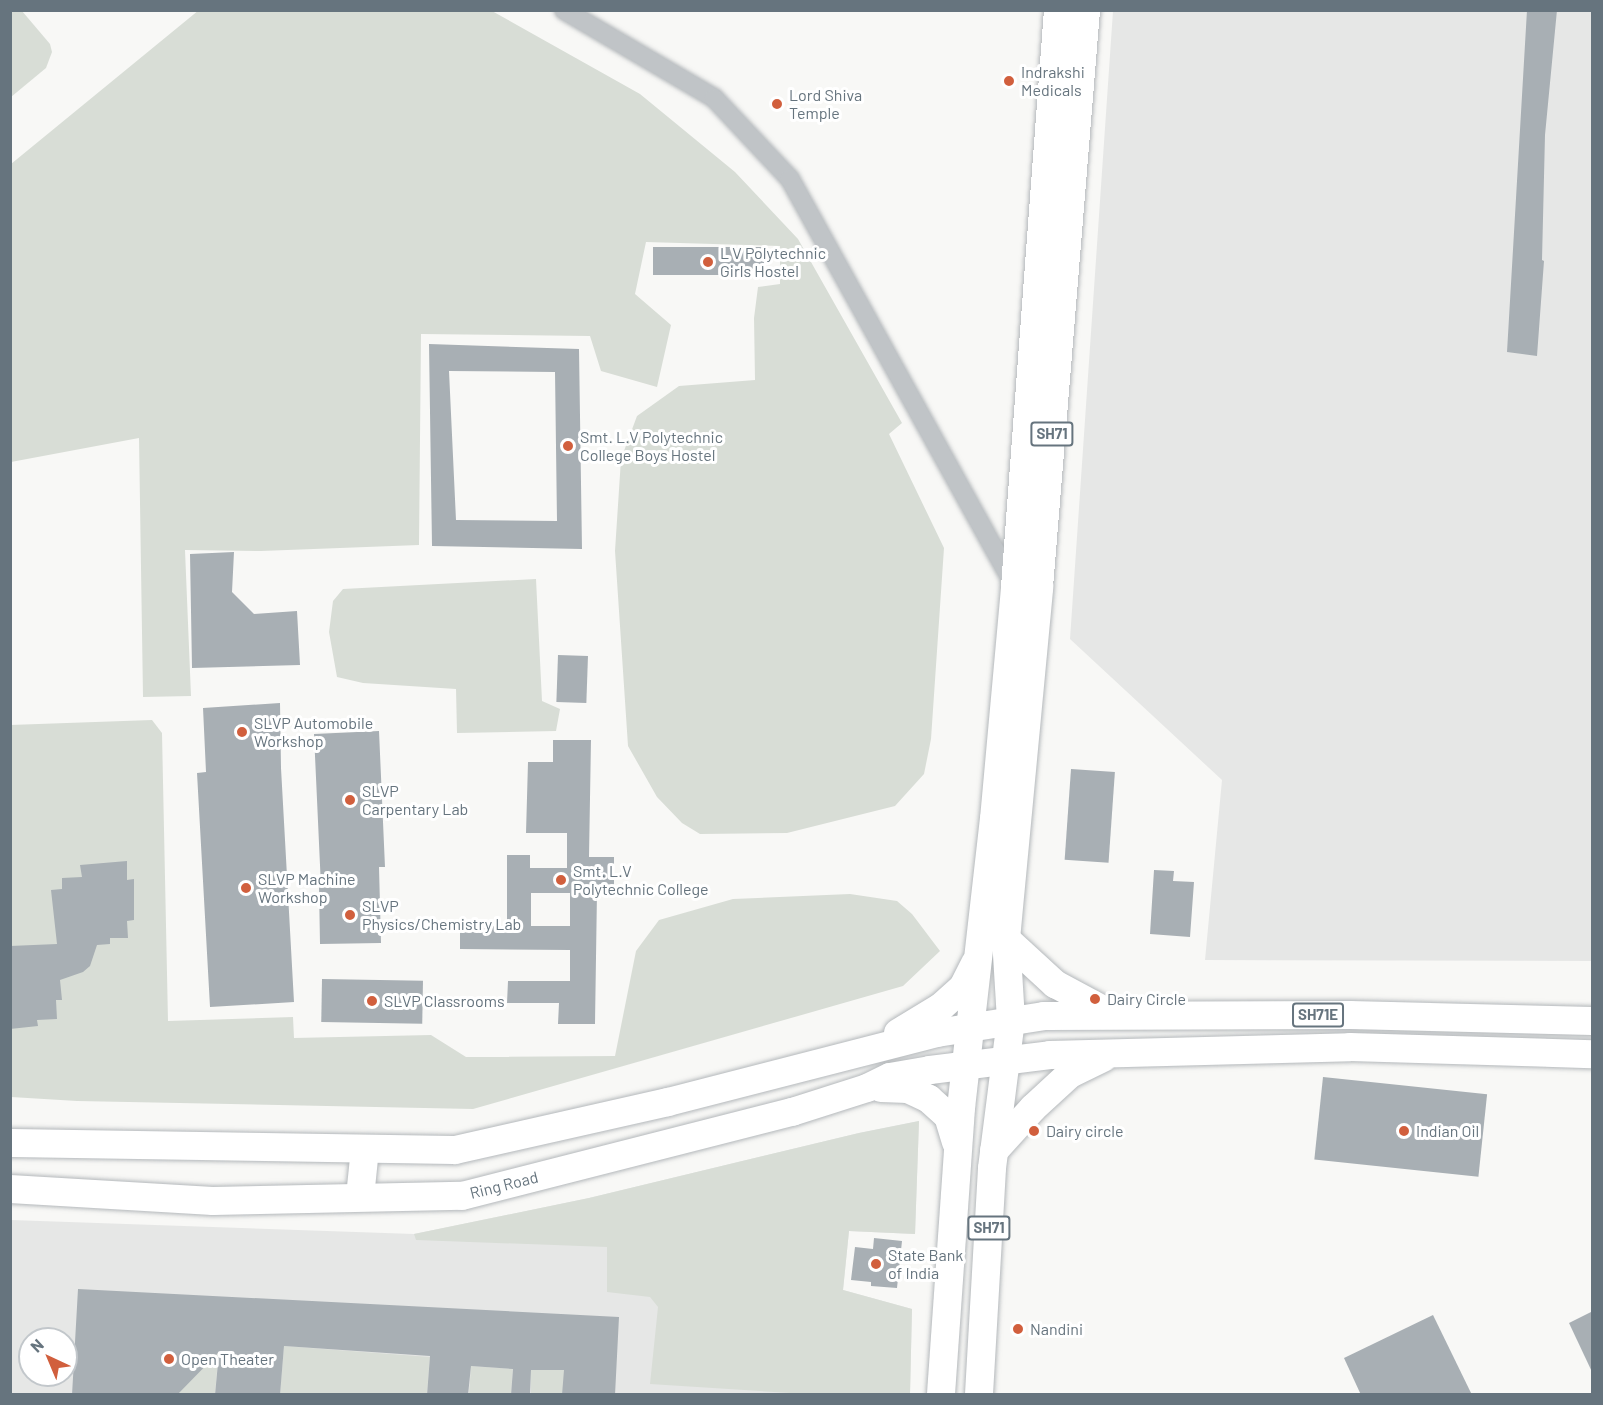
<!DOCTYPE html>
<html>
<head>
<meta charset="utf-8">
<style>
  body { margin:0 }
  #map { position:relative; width:1603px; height:1405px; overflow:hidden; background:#f8f8f6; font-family:Barlow,sans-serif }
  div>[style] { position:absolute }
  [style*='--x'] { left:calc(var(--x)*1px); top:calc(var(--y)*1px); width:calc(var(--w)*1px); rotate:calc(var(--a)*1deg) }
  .built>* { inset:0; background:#e6e7e6 }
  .green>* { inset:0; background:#d8ddd6; transform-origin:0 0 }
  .building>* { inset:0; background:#a8afb4; transform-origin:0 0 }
  .roads { filter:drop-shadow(0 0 2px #b4b8bb) drop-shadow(0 0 2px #b4b8bb) }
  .street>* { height:18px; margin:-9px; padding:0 9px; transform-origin:9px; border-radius:9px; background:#c0c4c7 }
  .primary>* { height:28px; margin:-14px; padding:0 14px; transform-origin:14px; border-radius:14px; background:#fff }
  .dots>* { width:16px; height:16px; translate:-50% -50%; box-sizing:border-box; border:3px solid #fff; border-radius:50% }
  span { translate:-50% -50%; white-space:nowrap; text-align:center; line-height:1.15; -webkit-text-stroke:6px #fff; paint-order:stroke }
  .shield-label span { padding:2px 4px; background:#fff; border:2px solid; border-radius:4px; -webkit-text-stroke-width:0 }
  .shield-label { font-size:15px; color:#66747e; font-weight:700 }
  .poi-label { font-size:16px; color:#66747e }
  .left { translate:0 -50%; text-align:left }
  .street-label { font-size:16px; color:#66747e }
  .frame { position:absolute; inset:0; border:12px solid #66747e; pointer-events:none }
  .north { position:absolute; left:18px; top:1327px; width:60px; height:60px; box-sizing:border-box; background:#fff; border:2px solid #c2c7cb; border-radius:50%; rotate:316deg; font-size:16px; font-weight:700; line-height:24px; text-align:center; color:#66747e }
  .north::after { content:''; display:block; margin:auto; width:21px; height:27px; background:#d15f3d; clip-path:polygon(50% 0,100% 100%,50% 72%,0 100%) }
</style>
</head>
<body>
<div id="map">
  <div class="built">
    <i style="clip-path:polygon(1113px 11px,1592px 11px,1592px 961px,1205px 960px,1222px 780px,1070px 639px)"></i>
    <i style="clip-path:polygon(evenodd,919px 1121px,915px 1234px,849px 1231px,843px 1290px,912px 1309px,910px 1394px,11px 1394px,11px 1220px,414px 1234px,589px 1198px,859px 1133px,919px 1121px,30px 1339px,66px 1339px,66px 1375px,30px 1375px,30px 1339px)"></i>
  </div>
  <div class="green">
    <i style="clip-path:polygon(11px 10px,22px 11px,50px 44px,52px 52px,46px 68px,11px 97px)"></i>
    <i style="clip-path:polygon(199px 10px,492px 11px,640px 94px,735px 172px,798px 239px,902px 423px,889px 434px,944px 548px,931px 739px,924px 774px,895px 806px,787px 833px,700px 834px,682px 823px,657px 797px,628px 746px,615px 551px,621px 459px,637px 416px,679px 386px,755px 380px,754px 318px,758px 287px,780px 284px,780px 246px,646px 242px,635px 294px,671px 325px,657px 387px,601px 371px,590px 336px,421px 334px,419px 545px,261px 551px,185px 550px,191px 696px,143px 697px,139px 438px,11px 462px,11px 164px)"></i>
    <i style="clip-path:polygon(536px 579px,542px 701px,560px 709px,556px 731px,457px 733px,456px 689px,363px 683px,337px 677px,329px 632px,333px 601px,343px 589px)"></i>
    <i style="clip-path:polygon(152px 720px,162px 733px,168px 1021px,293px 1017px,294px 1038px,431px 1035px,466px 1057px,615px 1056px,636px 951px,659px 920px,733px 899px,850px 894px,897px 901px,912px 914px,940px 951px,903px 986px,473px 1109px,77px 1101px,11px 1097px,10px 725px)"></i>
    <i style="clip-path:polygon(919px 1121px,915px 1234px,849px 1231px,843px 1290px,912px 1309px,910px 1394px,806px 1394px,650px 1384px,658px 1307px,650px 1297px,607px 1292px,607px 1247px,416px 1240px,414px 1234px,589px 1198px,859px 1133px)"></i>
    <i style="clip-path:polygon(284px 1346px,430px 1357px,427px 1394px,280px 1394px)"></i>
    <i style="clip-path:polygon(219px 1348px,215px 1394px,132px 1394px)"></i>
    <i style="left:471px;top:1366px;width:42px;height:28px;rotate:4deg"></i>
    <i style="left:531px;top:1370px;width:33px;height:24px"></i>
  </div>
  <div class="building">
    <i style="clip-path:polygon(1527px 10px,1557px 10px,1545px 135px,1542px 260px,1544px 261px,1537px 356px,1507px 352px)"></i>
    <i style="left:764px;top:247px;width:28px;height:111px;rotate:90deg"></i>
    <i style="clip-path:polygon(evenodd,429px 344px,579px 349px,582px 549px,432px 546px,429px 344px,449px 371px,555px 372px,557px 521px,456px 520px,449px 371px)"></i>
    <i style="clip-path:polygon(234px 552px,232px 592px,254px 614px,297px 611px,300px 665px,192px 668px,190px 554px)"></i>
    <i style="left:558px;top:655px;width:30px;height:47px;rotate:2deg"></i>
    <i style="clip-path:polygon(280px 703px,281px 768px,294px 1002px,210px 1007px,197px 773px,206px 772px,203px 708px)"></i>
    <i style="clip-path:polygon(379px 731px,385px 867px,379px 867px,381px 943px,320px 944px,319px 887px,321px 887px,314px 734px)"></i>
    <i style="clip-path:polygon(evenodd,553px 740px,591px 740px,589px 857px,614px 857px,614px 892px,597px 892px,595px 1024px,558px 1024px,559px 1003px,507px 1003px,508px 981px,570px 981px,570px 950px,460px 949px,460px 926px,507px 926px,507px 855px,530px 855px,530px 868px,567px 868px,567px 833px,526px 833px,528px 762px,553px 762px,553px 740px,531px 893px,570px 893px,570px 926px,531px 926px,531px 893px)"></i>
    <i style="left:1071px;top:769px;width:44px;height:91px;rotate:4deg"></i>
    <i style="clip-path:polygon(127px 861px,127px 880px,134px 879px,134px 920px,127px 921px,128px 938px,110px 938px,110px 944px,97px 945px,90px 966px,83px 972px,60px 980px,62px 1000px,56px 1000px,57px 1019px,37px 1020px,38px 1026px,10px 1029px,10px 946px,57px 944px,51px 890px,62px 889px,62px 878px,82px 877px,80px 865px)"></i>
    <i style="clip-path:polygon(1154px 870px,1174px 871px,1173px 881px,1194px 882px,1190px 937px,1150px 934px)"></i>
    <i style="left:322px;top:979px;width:101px;height:43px;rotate:1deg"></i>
    <i style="left:1323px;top:1077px;width:165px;height:83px;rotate:6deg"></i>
    <i style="clip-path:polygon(874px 1238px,902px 1241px,897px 1288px,871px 1286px,871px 1282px,851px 1280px,855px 1247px,873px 1249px)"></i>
    <i style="clip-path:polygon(78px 1289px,619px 1317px,615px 1395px,562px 1395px,564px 1370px,531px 1370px,530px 1395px,511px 1395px,513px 1369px,471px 1366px,468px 1395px,427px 1395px,430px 1356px,284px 1346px,280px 1395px,215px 1395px,219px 1352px,177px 1395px,72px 1395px)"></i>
    <i style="clip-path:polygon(1593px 1311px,1593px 1374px,1569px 1323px)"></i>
    <i style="clip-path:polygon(1433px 1315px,1472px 1395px,1361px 1395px,1344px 1358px)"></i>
  </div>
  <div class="roads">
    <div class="street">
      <i style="--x:564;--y:10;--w:174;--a:30.4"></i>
      <i style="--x:714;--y:98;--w:111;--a:46.8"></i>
      <i style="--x:790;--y:179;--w:464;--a:61.1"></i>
    </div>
    <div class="primary">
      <i style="--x:1006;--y:939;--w:67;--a:42.6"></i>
      <i style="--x:1055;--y:984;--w:64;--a:28.2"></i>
      <i style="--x:898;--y:1033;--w:50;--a:-31.2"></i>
      <i style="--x:941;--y:1007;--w:30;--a:-42"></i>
      <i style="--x:963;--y:987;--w:27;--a:-63"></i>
      <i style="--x:881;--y:1088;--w:27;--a:2"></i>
      <i style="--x:908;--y:1089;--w:23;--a:25"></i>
      <i style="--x:929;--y:1099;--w:25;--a:42"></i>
      <i style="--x:948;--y:1116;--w:27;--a:73"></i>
      <i style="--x:10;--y:1143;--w:445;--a:0.9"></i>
      <i style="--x:455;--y:1150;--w:218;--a:-12.7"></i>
      <i style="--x:668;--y:1102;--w:278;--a:-14.4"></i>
      <i style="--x:937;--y:1033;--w:108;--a:-9"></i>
      <i style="--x:1044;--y:1016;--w:306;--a:-0.2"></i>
      <i style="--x:1350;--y:1015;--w:242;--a:1.4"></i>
      <i style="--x:994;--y:1151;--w:58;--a:-47.8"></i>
      <i style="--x:1033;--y:1108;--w:50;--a:-42.6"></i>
      <i style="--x:1070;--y:1074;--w:37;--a:-26"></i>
      <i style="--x:10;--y:1189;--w:203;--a:3.4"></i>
      <i style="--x:213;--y:1201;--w:249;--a:-1.2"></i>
      <i style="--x:462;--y:1196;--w:341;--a:-14.3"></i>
      <i style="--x:792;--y:1112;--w:79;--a:-17.7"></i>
      <i style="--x:867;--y:1088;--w:25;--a:-26"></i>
      <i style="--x:890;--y:1077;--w:41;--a:-9.9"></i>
      <i style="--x:930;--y:1070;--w:121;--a:-7.1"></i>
      <i style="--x:1050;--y:1055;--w:300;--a:-1.5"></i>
      <i style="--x:1350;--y:1047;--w:242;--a:1.7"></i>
      <i style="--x:360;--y:1197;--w:48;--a:-84.1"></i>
      <i style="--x:941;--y:1394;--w:287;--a:-86"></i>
      <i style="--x:961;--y:1108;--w:291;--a:-83.5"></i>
      <i style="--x:994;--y:819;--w:233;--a:-84.8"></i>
      <i style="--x:1015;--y:587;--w:579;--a:-85.74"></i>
      <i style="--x:979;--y:1394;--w:226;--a:-86.7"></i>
      <i style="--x:992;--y:1168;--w:149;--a:-82.7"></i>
      <i style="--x:1011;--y:1020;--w:81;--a:-93.5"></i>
      <i style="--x:1006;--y:939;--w:354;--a:-84.6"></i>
      <i style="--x:1039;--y:587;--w:579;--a:-85.34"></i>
    </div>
  </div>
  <div class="dots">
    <i style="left:1009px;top:81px;background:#d15f3d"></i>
    <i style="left:777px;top:104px;background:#d15f3d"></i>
    <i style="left:708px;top:262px;background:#d15f3d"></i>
    <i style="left:568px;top:446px;background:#d15f3d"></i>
    <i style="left:242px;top:732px;background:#d15f3d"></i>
    <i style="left:350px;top:800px;background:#d15f3d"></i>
    <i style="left:561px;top:880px;background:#d15f3d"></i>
    <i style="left:246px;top:888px;background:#d15f3d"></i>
    <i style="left:350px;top:915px;background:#d15f3d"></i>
    <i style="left:1095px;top:999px;background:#d15f3d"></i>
    <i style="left:372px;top:1001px;background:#d15f3d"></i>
    <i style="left:1034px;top:1131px;background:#d15f3d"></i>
    <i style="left:1404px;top:1131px;background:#d15f3d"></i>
    <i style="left:876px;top:1264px;background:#d15f3d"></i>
    <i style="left:1018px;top:1329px;background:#d15f3d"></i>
    <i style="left:169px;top:1359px;background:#d15f3d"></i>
  </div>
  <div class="shield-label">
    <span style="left:1052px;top:434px">SH71</span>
    <span style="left:1318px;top:1015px">SH71E</span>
    <span style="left:989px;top:1228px">SH71</span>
  </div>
  <div class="poi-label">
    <span class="left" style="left:1021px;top:81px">Indrakshi<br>Medicals</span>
    <span class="left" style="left:789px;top:104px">Lord Shiva<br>Temple</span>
    <span class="left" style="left:720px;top:262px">L V Polytechnic<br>Girls Hostel</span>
    <span class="left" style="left:580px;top:446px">Smt. L.V Polytechnic<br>College Boys Hostel</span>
    <span class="left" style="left:254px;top:732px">SLVP Automobile<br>Workshop</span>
    <span class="left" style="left:362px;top:800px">SLVP<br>Carpentary Lab</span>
    <span class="left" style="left:573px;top:880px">Smt. L.V<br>Polytechnic College</span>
    <span class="left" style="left:258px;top:888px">SLVP Machine<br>Workshop</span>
    <span class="left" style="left:362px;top:915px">SLVP<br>Physics/Chemistry Lab</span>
    <span class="left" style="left:1107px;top:999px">Dairy Circle</span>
    <span class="left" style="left:384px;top:1001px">SLVP Classrooms</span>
    <span class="left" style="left:1046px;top:1131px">Dairy circle</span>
    <span class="left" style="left:1416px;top:1131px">Indian Oil</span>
    <span class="left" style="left:888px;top:1264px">State Bank<br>of India</span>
    <span class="left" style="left:1030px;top:1329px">Nandini</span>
    <span class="left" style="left:181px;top:1359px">Open Theater</span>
  </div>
  <div class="street-label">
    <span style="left:504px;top:1185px;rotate:-14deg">Ring Road</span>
  </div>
  <div class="frame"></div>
  <div class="north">N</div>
</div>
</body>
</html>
